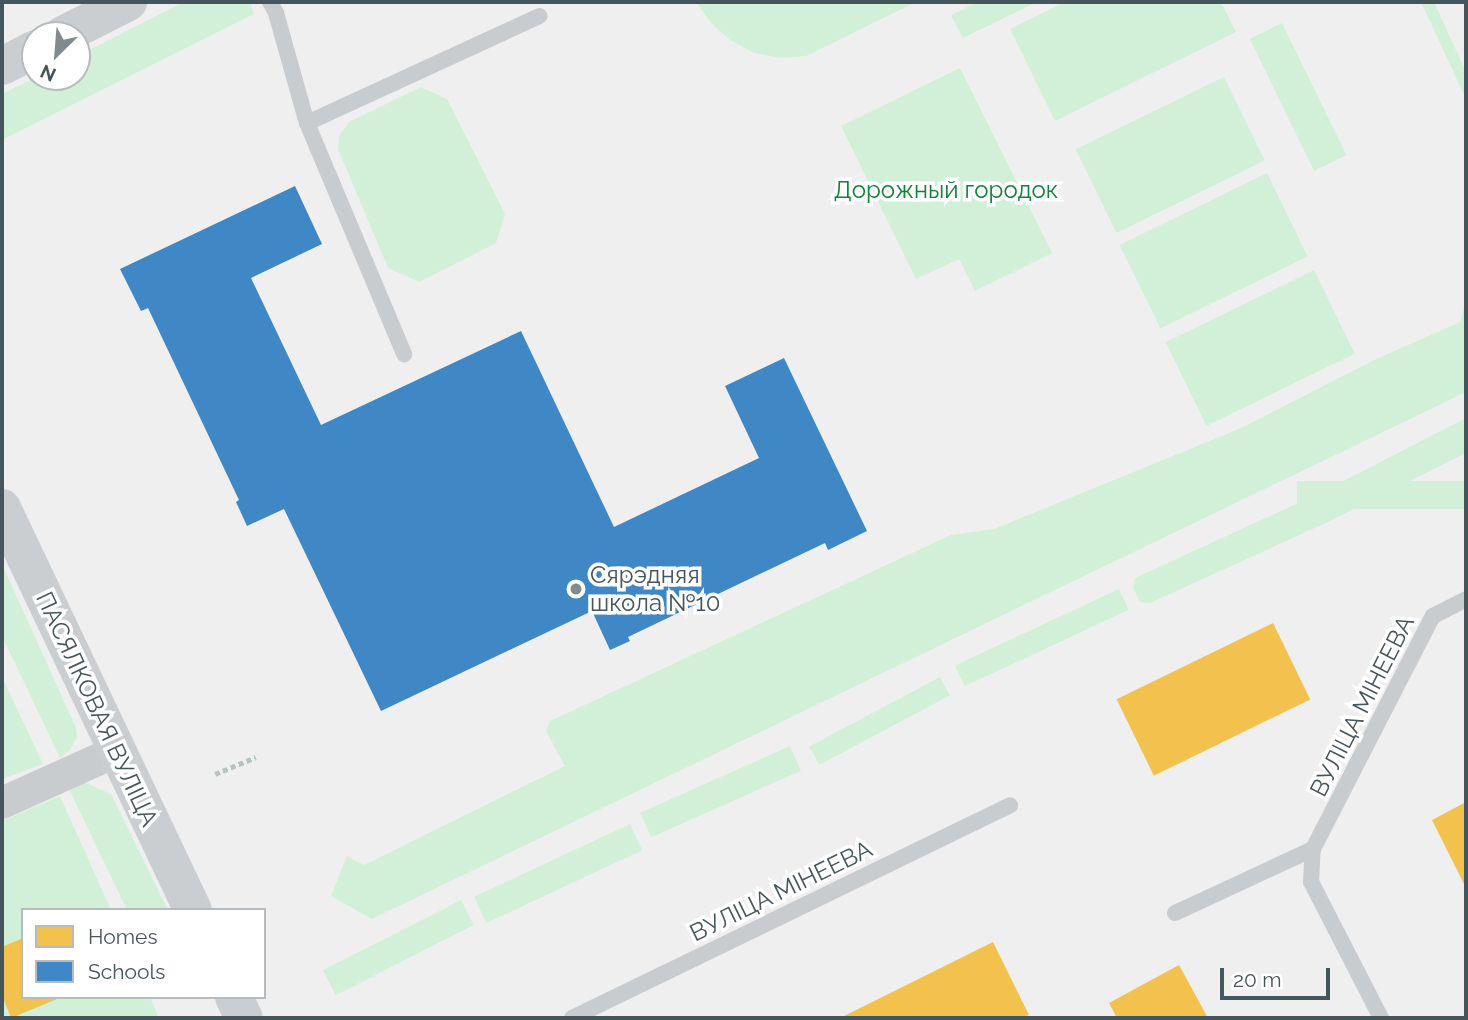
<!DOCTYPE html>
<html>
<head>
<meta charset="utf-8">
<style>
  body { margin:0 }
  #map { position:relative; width:1468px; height:1020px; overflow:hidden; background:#f0efef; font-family:Raleway,sans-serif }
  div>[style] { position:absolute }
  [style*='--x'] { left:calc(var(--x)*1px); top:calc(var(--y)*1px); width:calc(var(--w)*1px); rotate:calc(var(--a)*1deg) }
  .green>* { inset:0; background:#d2f0d8; transform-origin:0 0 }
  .homes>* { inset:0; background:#f2c14e; transform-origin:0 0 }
  .schools>* { inset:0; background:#3f88c5 }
  .path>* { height:4.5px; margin-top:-2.25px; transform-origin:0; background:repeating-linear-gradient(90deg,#b6c4be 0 5px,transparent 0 8.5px) }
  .lane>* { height:16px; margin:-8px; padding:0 8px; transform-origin:8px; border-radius:8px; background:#c8ccce }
  .street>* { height:32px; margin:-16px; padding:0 16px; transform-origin:16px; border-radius:16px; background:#c8ccce }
  .secondary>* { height:38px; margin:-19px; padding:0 19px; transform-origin:19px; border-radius:19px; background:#caced0 }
  .dots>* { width:19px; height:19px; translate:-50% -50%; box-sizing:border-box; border:4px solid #fff; border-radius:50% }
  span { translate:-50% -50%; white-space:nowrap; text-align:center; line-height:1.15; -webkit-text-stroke:7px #fff; paint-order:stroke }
  .park-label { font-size:24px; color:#128138 }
  .poi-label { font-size:24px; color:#45555c }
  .left { translate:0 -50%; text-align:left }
  .street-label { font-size:24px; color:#45555c }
  .frame { position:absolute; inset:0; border:4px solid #45555c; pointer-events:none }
  .legend { position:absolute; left:21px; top:908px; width:245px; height:91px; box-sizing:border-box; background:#fff; border:2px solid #b5bbbe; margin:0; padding:9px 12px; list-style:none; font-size:21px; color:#45555c }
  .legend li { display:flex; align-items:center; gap:14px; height:35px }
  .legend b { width:35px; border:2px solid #b5bbbe }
  .north { position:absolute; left:21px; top:21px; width:70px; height:70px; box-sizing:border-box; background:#fff; border:2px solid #b5bbbe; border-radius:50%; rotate:205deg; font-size:19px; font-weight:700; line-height:28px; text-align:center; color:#45555c }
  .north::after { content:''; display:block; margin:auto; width:24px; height:32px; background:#818b8f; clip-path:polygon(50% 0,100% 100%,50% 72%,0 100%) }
  .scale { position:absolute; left:1220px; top:968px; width:110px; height:32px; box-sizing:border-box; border:4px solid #45555c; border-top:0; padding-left:9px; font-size:21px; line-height:24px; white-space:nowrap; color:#45555c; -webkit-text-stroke:5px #fff; paint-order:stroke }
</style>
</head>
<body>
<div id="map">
  <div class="green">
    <i style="clip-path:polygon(184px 2px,250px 2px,254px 14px,2px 140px,2px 94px,36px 77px,77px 77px,77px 56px)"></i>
    <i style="clip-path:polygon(696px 2px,916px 2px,806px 56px,780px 58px,754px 53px,730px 40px,711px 23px)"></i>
    <i style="clip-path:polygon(978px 2px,1037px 2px,963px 38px,951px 15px)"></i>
    <i style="clip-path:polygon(1065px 2px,1221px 2px,1236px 32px,1055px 121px,1010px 29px)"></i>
    <i style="clip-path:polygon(1421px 2px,1434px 2px,1466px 72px,1466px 99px)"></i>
    <i style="left:1282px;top:23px;width:147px;height:36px;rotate:64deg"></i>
    <i style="clip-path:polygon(960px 68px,1052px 253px,975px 291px,959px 259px,916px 279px,841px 126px)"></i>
    <i style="left:1224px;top:77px;width:93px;height:165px;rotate:64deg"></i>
    <i style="clip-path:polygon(421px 87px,447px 99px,505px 214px,496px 243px,419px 282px,388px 268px,338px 149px,339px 136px,349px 122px)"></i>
    <i style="left:1267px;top:173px;width:93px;height:164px;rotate:64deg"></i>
    <i style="left:1314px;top:270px;width:93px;height:165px;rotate:64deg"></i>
    <i style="clip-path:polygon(1466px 300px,1466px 392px,372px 919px,331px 896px,347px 856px,364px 865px,565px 766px,546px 731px,550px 721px,951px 535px,994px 529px,1239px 429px,1374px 360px,1460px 322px)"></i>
    <i style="clip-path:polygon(1466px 418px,1466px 453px,1330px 521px,1150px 603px,1140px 602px,1133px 588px,1135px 578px,1320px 493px)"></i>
    <i style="left:1466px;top:481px;width:28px;height:169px;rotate:90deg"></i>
    <i style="clip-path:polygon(2px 564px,76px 728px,77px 737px,70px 750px,60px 758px,2px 636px)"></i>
    <i style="left:1119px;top:589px;width:23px;height:181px;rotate:65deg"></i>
    <i style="clip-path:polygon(2px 677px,43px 764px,2px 779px)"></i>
    <i style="left:940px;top:677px;width:21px;height:148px;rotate:62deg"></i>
    <i style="left:790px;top:746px;width:27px;height:164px;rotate:66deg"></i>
    <i style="clip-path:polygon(84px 782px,111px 794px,168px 910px,127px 910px,69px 789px)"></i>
    <i style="clip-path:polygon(60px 796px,111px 910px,23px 910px,23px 997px,150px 997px,159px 1018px,2px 1018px,2px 821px)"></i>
    <i style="left:630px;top:824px;width:29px;height:172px;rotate:65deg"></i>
    <i style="left:461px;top:900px;width:28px;height:155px;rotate:63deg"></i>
  </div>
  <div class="homes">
    <i style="left:1273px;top:623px;width:85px;height:174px;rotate:64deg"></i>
    <i style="clip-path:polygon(1466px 802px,1466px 888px,1432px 820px)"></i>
    <i style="clip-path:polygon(23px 938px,23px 997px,62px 997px,11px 1018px,2px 995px,2px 947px)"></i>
    <i style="clip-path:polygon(993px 942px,1029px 1015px,1022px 1018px,840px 1018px)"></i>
    <i style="clip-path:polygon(1179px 965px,1208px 1018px,1117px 1018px,1109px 1003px)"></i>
  </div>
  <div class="schools">
    <i style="clip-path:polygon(295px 186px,322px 244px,251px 278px,321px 425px,521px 331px,614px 527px,759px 458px,725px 386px,784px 358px,867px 531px,828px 550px,825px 543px,628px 637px,630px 641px,610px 650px,592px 611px,381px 711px,284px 509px,247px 526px,236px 502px,239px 500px,148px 308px,141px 311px,120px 269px)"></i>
  </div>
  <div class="path">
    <i style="--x:215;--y:774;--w:44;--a:-22.5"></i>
  </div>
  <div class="lane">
    <i style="--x:270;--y:2;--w:13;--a:61"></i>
    <i style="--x:276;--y:13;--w:114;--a:74.3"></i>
    <i style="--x:307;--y:123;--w:251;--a:67.2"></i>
    <i style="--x:307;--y:123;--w:256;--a:-24.7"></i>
    <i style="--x:1175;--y:913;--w:152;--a:-24.9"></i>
    <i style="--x:572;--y:1018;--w:487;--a:-25.9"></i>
    <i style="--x:1381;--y:1018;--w:153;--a:-117.2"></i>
    <i style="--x:1311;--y:882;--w:33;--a:-87"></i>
    <i style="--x:1313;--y:849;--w:262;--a:-62.8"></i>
    <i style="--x:1433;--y:616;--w:37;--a:-27"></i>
  </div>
  <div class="street">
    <i style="--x:2;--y:803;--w:126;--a:-24.3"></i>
  </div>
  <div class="secondary">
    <i style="--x:63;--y:35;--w:73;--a:-26.9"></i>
    <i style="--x:2;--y:66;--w:37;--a:-27"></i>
    <i style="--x:2;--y:508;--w:445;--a:64.6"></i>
    <i style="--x:234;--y:997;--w:23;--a:65"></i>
  </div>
  <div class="dots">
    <i style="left:576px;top:589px;background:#818b8f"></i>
  </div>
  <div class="park-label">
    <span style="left:946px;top:190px">Дорожный городок</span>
  </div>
  <div class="poi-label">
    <span class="left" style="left:590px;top:589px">Сярэдняя<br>школа №10</span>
  </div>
  <div class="street-label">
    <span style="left:1362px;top:706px;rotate:-63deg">ВУЛІЦА МІНЕЕВА</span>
    <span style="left:97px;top:709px;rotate:65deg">ПАСЯЛКОВАЯ ВУЛІЦА</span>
    <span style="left:781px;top:891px;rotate:-26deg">ВУЛІЦА МІНЕЕВА</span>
  </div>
  <div class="frame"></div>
  <ul class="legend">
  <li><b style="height:19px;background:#f2c14e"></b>Homes</li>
  <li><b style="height:19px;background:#3f88c5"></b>Schools</li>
  </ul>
  <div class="north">N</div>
  <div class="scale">20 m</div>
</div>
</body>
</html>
